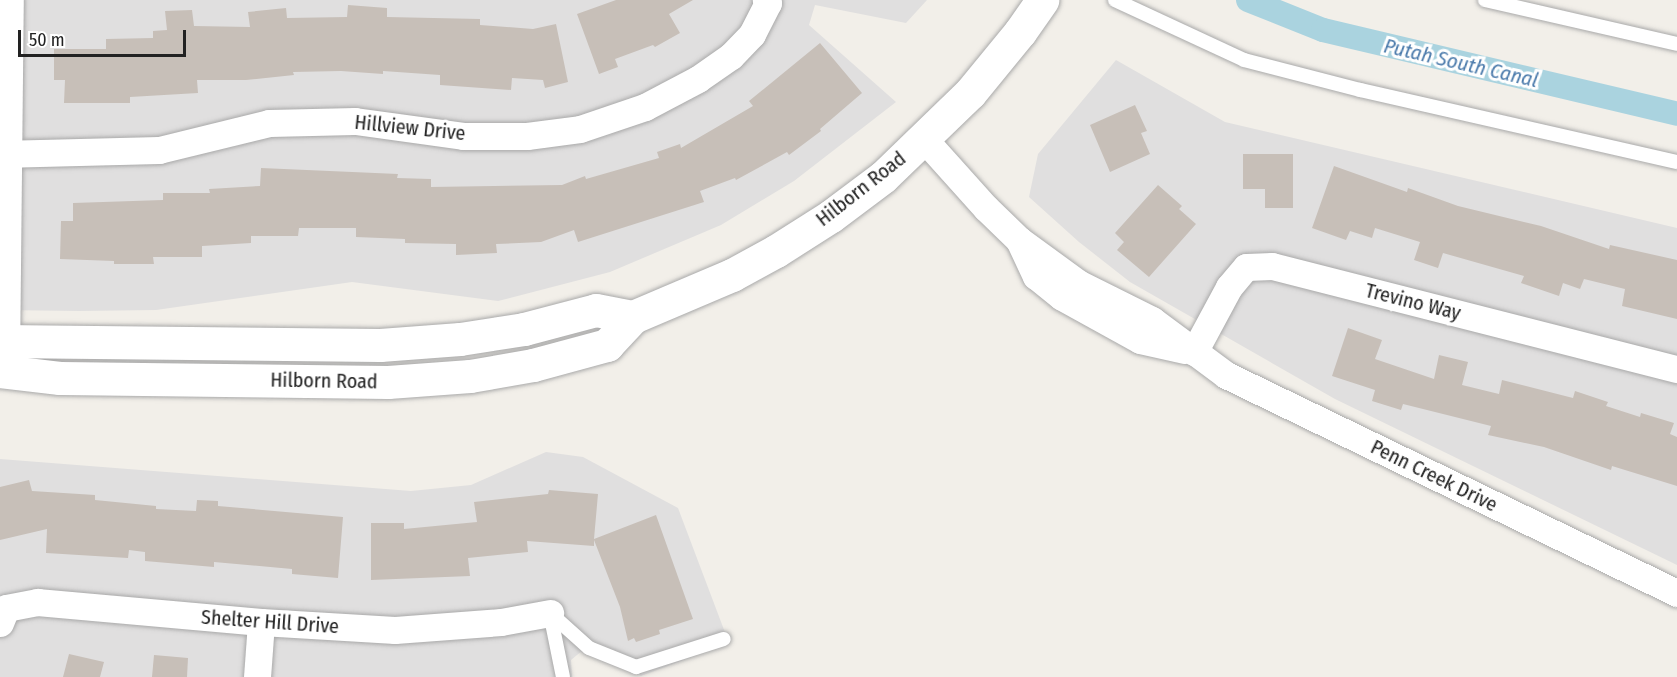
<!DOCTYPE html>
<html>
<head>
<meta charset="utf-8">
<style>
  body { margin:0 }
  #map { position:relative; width:1677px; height:677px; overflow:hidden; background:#f2efe9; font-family:"Fira Sans Condensed",sans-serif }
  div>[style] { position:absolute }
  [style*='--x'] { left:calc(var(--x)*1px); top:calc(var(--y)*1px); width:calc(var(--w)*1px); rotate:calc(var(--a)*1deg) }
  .residential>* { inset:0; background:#e0dfdf }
  .canal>* { height:24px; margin:-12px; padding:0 12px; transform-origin:12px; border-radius:12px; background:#aad3df }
  .building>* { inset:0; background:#c7bfb8 }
  .roads { filter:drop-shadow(0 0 2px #a9a9a9) drop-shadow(0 0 2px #a9a9a9) }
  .service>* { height:14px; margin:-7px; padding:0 7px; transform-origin:7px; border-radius:7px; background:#fff }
  .minor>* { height:27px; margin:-13.5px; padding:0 13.5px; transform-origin:13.5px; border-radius:13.5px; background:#fff }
  .tertiary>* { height:33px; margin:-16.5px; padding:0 16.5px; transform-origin:16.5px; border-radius:16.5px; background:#fff }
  span { translate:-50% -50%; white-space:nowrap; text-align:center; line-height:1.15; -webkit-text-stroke:6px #fff; paint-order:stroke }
  .street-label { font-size:20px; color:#222 }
  .water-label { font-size:21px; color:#4a7aab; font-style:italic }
  .scale { position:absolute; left:18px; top:30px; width:168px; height:27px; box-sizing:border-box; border:3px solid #222; border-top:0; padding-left:8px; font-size:18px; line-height:21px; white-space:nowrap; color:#222; -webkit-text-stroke:4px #fff; paint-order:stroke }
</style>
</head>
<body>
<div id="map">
  <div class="residential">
    <i style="clip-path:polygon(0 0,927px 0,906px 23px,815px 5px,809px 25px,896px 102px,794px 181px,721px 225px,610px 272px,498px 301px,352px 282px,156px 310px,79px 311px,0 310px)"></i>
    <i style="clip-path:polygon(1116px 60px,1225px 122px,1677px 228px,1677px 565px,1335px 399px,1130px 282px,1079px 242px,1029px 197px,1038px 154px)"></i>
    <i style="clip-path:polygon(546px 452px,583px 457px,678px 508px,729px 643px,641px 676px,583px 650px,571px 660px,572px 677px,0 677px,0 459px,411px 491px,471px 485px)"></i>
  </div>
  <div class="canal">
    <i style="--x:1248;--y:0;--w:81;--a:21.8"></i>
    <i style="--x:1323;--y:30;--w:364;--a:13.3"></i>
  </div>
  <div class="building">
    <i style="clip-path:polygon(616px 0,693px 0,669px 14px,680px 33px,655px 47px,653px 45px,615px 59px,618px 67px,599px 74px,577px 14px)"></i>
    <i style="clip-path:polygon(348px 5px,387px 8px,387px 17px,480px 19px,480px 25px,533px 29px,556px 24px,568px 82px,545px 88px,543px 80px,512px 78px,511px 90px,440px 85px,440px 75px,383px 71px,383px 74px,341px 71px,293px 72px,294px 75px,246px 80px,197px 80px,198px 93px,130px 97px,130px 103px,64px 103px,65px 80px,54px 80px,54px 49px,106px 49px,106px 39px,153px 38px,153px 31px,167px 30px,165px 11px,192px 10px,194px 26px,250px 27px,248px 12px,286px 8px,287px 18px,347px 17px)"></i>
    <i style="clip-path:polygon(820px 43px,862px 93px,820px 129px,821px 131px,789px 155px,787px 152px,736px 180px,735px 178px,700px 191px,704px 202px,578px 242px,574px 230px,541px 242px,496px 244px,497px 253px,456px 255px,456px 244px,405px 243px,405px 239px,356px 237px,356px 228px,299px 228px,298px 236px,251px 236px,251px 243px,202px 246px,202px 257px,153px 257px,154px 264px,114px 264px,114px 261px,60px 259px,61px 221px,73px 221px,73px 203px,163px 200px,163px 193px,210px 193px,209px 189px,260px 186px,261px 168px,398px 174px,397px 178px,431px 179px,431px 187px,562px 185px,585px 176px,586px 179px,659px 158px,657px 152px,680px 144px,681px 148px,753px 106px,749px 101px)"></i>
    <i style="clip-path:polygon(1135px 105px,1147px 131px,1141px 133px,1150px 154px,1110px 172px,1090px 125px)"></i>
    <i style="clip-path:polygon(1243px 154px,1293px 154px,1293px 208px,1265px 208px,1265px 189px,1243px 189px)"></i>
    <i style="clip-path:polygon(1334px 166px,1407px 192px,1408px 188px,1458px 206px,1541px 226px,1609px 249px,1610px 245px,1677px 260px,1677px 319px,1622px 306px,1625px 289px,1584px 279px,1580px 289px,1563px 283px,1559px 296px,1521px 283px,1524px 276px,1443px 253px,1438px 268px,1414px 260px,1420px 242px,1375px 228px,1372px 238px,1350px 231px,1346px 240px,1312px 228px)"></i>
    <i style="clip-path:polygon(1158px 185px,1182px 206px,1179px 209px,1196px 224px,1149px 277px,1117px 250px,1124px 242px,1115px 233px)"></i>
    <i style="clip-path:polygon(1348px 328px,1382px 340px,1375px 359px,1434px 379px,1439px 355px,1468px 362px,1462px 385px,1499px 394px,1502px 380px,1573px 398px,1575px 391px,1608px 402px,1606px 406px,1640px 417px,1641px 413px,1674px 423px,1670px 434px,1677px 437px,1677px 486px,1612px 466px,1611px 470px,1544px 447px,1488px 435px,1491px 426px,1403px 404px,1401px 410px,1372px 401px,1375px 390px,1332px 376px)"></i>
    <i style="clip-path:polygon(29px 480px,32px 491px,95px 495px,95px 500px,156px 506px,156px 509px,196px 511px,197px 500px,218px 501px,218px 506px,343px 517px,338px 578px,292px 574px,292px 569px,214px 562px,214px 567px,145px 561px,145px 552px,129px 550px,128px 558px,46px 553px,47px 529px,0 540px,0 487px)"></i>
    <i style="clip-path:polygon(549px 490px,598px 494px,594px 539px,656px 515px,693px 619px,659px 630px,660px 634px,636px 642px,634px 638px,628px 641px,620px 607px,594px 540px,594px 546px,527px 541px,528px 552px,468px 558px,470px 576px,371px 580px,371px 523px,404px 523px,404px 529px,477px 522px,474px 502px,548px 494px)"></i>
    <i style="clip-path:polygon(69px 654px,104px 662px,100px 677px,63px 677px)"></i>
    <i style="clip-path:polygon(154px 655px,188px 658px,187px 677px,152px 677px)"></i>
  </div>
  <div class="roads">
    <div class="service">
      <i style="--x:1115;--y:0;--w:142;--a:24.9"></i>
      <i style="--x:1244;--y:60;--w:120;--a:14.5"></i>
      <i style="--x:1360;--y:90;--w:325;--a:12.8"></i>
      <i style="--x:1485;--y:0;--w:197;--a:12.9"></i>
      <i style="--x:563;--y:677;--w:65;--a:-101.5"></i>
      <i style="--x:550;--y:613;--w:52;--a:41.9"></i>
      <i style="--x:589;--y:648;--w:51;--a:22"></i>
      <i style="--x:636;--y:667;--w:92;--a:-17.7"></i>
    </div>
    <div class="minor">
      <i style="--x:924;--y:139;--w:93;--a:48.1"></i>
      <i style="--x:986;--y:208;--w:46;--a:44.1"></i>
      <i style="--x:1019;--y:240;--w:73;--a:36.1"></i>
      <i style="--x:1078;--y:283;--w:83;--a:26.6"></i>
      <i style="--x:1152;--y:320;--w:92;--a:36.6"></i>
      <i style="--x:1226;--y:375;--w:501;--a:25.8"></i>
      <i style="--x:0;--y:154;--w:159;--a:-1.4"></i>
      <i style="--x:159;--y:150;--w:113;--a:-13.8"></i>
      <i style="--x:269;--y:123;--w:86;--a:-1.3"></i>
      <i style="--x:355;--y:121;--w:109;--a:7.9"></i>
      <i style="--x:463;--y:136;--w:64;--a:0"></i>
      <i style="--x:527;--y:136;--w:53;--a:-7.5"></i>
      <i style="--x:580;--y:129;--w:69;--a:-18.7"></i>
      <i style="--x:645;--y:107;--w:60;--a:-27.8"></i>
      <i style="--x:698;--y:79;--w:40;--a:-34.9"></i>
      <i style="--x:731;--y:56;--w:30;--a:-46"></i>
      <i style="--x:752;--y:34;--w:35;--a:-63"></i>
      <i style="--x:768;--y:3;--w:4;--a:-124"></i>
      <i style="--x:1019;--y:240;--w:40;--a:65"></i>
      <i style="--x:1036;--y:276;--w:33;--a:39"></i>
      <i style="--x:1062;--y:297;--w:89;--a:28.9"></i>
      <i style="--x:1140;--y:340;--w:46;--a:12.5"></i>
      <i style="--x:1194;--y:352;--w:74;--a:-61.7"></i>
      <i style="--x:1229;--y:287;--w:26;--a:-50"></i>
      <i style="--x:1246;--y:267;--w:26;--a:-2"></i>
      <i style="--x:1272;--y:266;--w:418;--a:14.3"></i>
      <i style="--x:6;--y:362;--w:362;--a:-89.4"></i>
      <i style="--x:0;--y:623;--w:16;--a:-68"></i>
      <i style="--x:6;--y:608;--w:32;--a:-11"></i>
      <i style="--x:37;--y:602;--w:225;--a:5.1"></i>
      <i style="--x:261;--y:622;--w:134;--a:3.4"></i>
      <i style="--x:395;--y:630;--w:106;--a:-4.3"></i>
      <i style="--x:501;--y:622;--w:50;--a:-10.4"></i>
      <i style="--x:257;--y:677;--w:55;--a:-85.8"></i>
    </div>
    <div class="tertiary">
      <i style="--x:0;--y:341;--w:380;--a:0.6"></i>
      <i style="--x:380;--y:345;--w:80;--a:-4.3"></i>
      <i style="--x:460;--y:339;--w:65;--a:-8.9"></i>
      <i style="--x:524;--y:329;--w:74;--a:-14.8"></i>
      <i style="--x:596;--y:310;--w:38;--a:11"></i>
      <i style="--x:0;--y:371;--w:60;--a:6.7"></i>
      <i style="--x:60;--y:378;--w:328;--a:0.7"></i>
      <i style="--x:388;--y:382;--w:82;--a:-4.2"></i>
      <i style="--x:470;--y:376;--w:64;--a:-9.9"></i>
      <i style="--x:533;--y:365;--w:77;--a:-15.1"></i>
      <i style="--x:607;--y:345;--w:38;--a:-47"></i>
      <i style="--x:633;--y:317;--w:108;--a:-23"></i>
      <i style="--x:732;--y:275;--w:50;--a:-28.6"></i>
      <i style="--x:776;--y:251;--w:65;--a:-32.5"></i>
      <i style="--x:831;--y:216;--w:65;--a:-36.9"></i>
      <i style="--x:883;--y:177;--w:121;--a:-44"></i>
      <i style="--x:970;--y:93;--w:79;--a:-50.7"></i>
      <i style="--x:1020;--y:32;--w:39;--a:-55"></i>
    </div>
  </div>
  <div class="street-label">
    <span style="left:410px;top:128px;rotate:6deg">Hillview Drive</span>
    <span style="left:861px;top:189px;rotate:-38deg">Hilborn Road</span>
    <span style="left:1413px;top:302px;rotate:14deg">Trevino Way</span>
    <span style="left:324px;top:381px;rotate:1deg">Hilborn Road</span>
    <span style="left:1434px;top:476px;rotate:26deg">Penn Creek Drive</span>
    <span style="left:270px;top:622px;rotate:4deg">Shelter Hill Drive</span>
  </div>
  <div class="water-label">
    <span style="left:1461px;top:63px;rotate:13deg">Putah South Canal</span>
  </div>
  <div class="scale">50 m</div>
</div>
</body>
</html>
